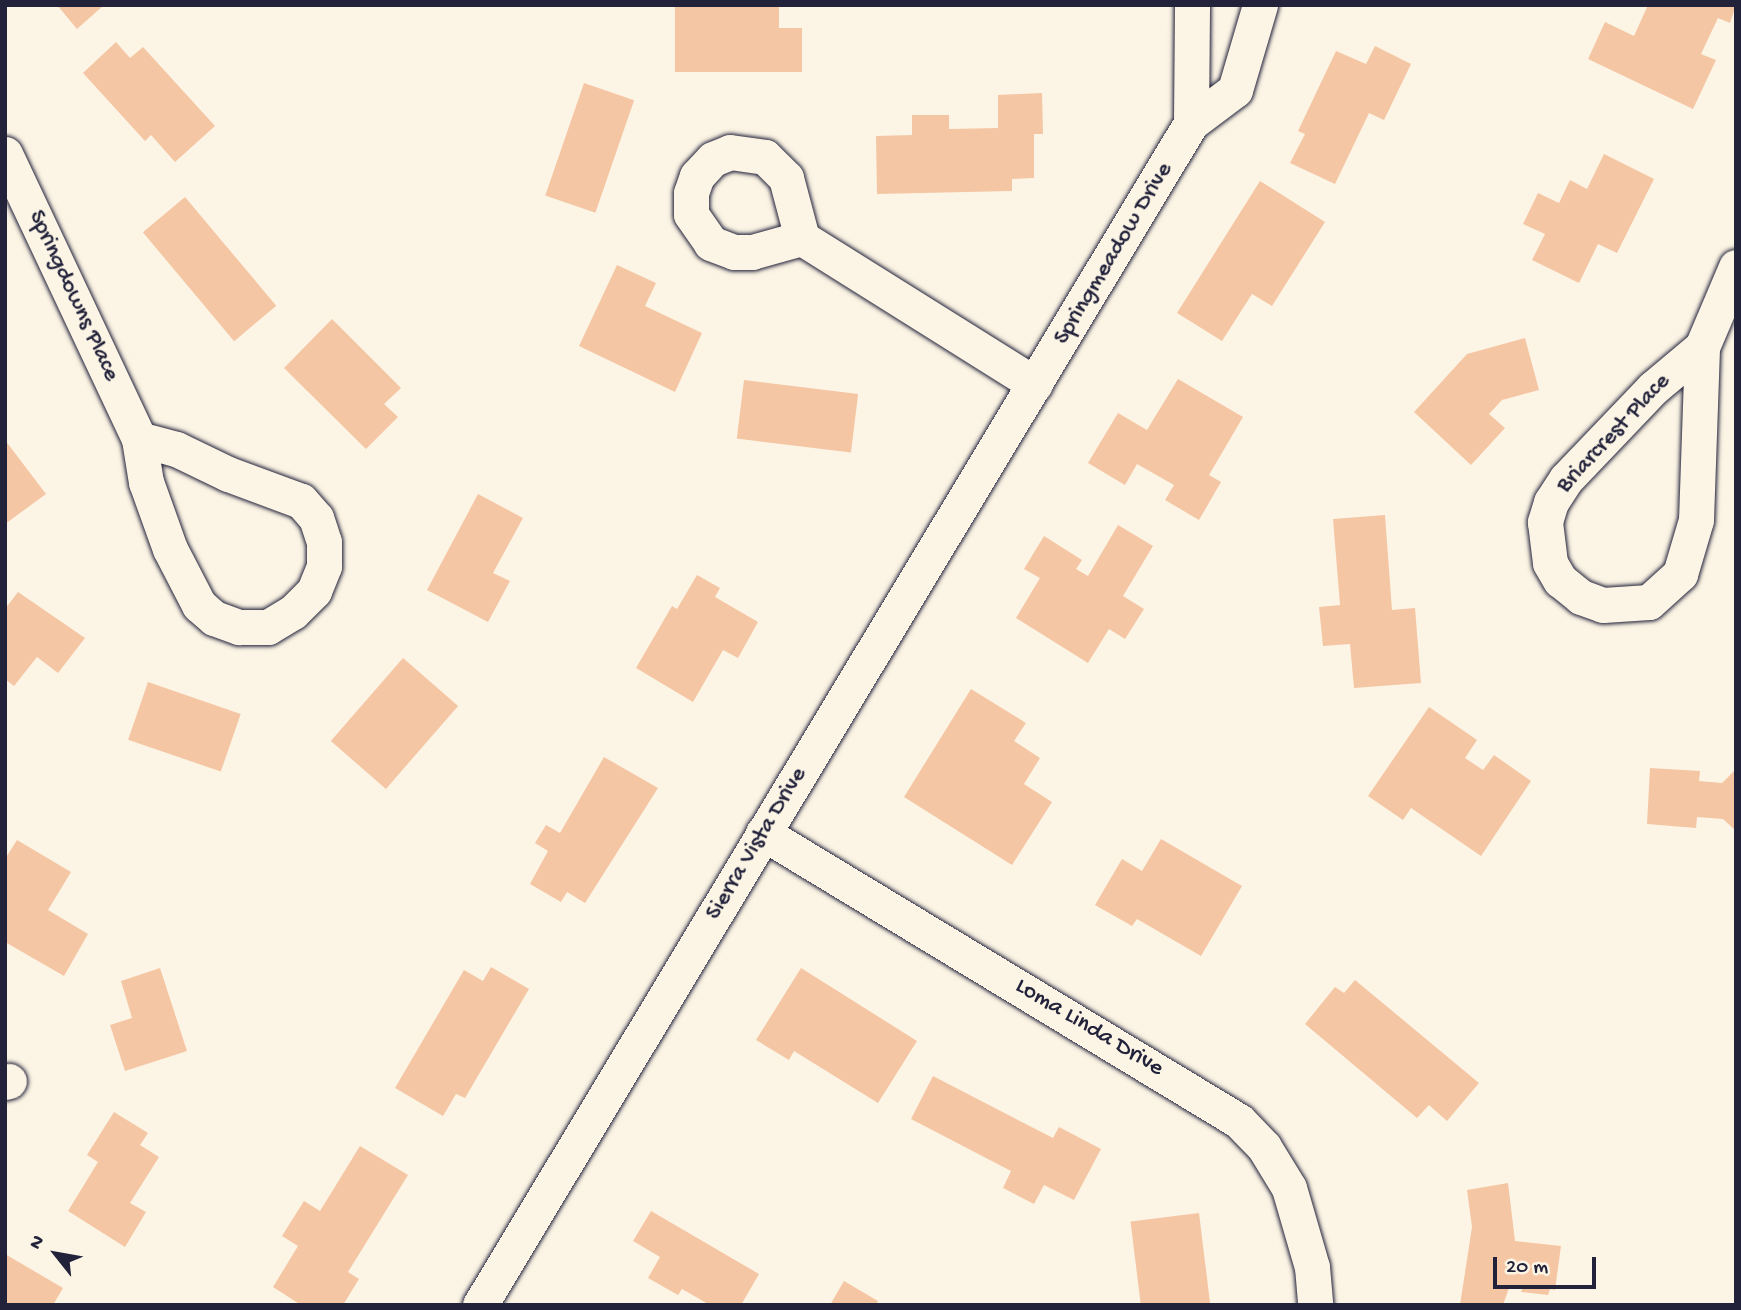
<!DOCTYPE html>
<html>
<head>
<meta charset="utf-8">
<style>
  body { margin:0 }
  #map { position:relative; width:1741px; height:1310px; overflow:hidden; background:#fcf5e5; font-family:"Gochi Hand",sans-serif }
  div>[style] { position:absolute }
  [style*='--x'] { left:calc(var(--x)*1px); top:calc(var(--y)*1px); width:calc(var(--w)*1px); rotate:calc(var(--a)*1deg) }
  .building>* { inset:0; background:#f5c6a4; transform-origin:0 0 }
  .roads { filter:drop-shadow(0 0 2px #22223b) drop-shadow(0 0 2px #22223b) }
  .minor>* { height:35px; margin:-17.5px; padding:0 17.5px; transform-origin:17.5px; border-radius:17.5px; background:#fcf5e5 }
  span { translate:-50% -50%; white-space:nowrap; text-align:center; line-height:1.15; -webkit-text-stroke:5px #fcf5e5; paint-order:stroke }
  .street-label { font-size:24px; color:#22223b }
  .frame { position:absolute; inset:0; border:7px solid #22223b; pointer-events:none }
  .north { position:absolute; left:21px; top:1219px; width:70px; height:70px; -webkit-text-stroke:5px #fcf5e5; paint-order:stroke; rotate:301deg; font-size:19px; font-weight:700; line-height:28px; text-align:center; color:#22223b }
  .north::after { content:''; display:block; margin:auto; width:24px; height:32px; background:#22223b; clip-path:polygon(50% 0,100% 100%,50% 72%,0 100%) }
  .scale { position:absolute; left:1493px; top:1257px; width:103px; height:32px; box-sizing:border-box; border:4px solid #22223b; border-top:0; padding-left:9px; font-size:21px; line-height:24px; white-space:nowrap; color:#22223b; -webkit-text-stroke:5px #fcf5e5; paint-order:stroke }
</style>
</head>
<body>
<div id="map">
  <div class="building">
    <i style="clip-path:polygon(57px 5px,104px 5px,77px 29px)"></i>
    <i style="clip-path:polygon(675px 5px,779px 5px,779px 28px,802px 28px,802px 72px,675px 72px)"></i>
    <i style="clip-path:polygon(1648px 5px,1736px 5px,1730px 23px,1718px 18px,1701px 54px,1716px 60px,1693px 109px,1588px 59px,1605px 22px,1634px 36px)"></i>
    <i style="clip-path:polygon(116px 42px,130px 58px,143px 47px,215px 126px,175px 162px,151px 135px,145px 141px,83px 73px)"></i>
    <i style="clip-path:polygon(1375px 46px,1411px 64px,1384px 120px,1369px 113px,1335px 184px,1290px 163px,1305px 134px,1298px 131px,1336px 51px,1366px 64px)"></i>
    <i style="left:584px;top:83px;width:53px;height:119px;rotate:19deg"></i>
    <i style="clip-path:polygon(1042px 93px,1043px 134px,1034px 134px,1034px 178px,1012px 179px,1012px 191px,877px 194px,876px 136px,912px 135px,912px 115px,949px 115px,949px 129px,998px 128px,998px 95px)"></i>
    <i style="clip-path:polygon(1604px 154px,1654px 179px,1617px 253px,1598px 244px,1579px 283px,1532px 260px,1545px 234px,1523px 224px,1538px 193px,1559px 203px,1570px 180px,1587px 189px)"></i>
    <i style="clip-path:polygon(1260px 181px,1325px 222px,1272px 306px,1252px 294px,1222px 341px,1177px 313px)"></i>
    <i style="left:185px;top:197px;width:142px;height:55px;rotate:50deg"></i>
    <i style="clip-path:polygon(617px 265px,656px 283px,645px 306px,702px 333px,675px 392px,579px 346px)"></i>
    <i style="clip-path:polygon(332px 319px,401px 388px,384px 404px,398px 417px,366px 449px,284px 368px)"></i>
    <i style="clip-path:polygon(1525px 338px,1539px 390px,1502px 400px,1489px 414px,1505px 428px,1471px 465px,1414px 412px,1467px 354px)"></i>
    <i style="clip-path:polygon(1178px 379px,1243px 417px,1209px 475px,1221px 482px,1199px 520px,1165px 500px,1174px 485px,1137px 464px,1125px 485px,1088px 463px,1118px 413px,1147px 430px)"></i>
    <i style="left:744px;top:380px;width:115px;height:59px;rotate:7deg"></i>
    <i style="clip-path:polygon(5px 440px,46px 494px,5px 524px)"></i>
    <i style="clip-path:polygon(478px 494px,523px 518px,493px 573px,510px 581px,488px 622px,427px 590px)"></i>
    <i style="clip-path:polygon(1385px 515px,1392px 610px,1415px 608px,1421px 683px,1354px 688px,1350px 644px,1323px 646px,1319px 607px,1340px 605px,1333px 519px)"></i>
    <i style="clip-path:polygon(1118px 525px,1153px 546px,1123px 596px,1144px 609px,1125px 639px,1109px 629px,1088px 663px,1016px 618px,1040px 578px,1024px 569px,1044px 536px,1082px 560px,1076px 569px,1088px 576px)"></i>
    <i style="clip-path:polygon(697px 575px,720px 588px,715px 597px,758px 622px,738px 658px,723px 650px,693px 702px,636px 668px,672px 606px,677px 609px)"></i>
    <i style="clip-path:polygon(18px 592px,85px 638px,58px 673px,37px 657px,14px 686px,5px 679px,5px 609px)"></i>
    <i style="left:403px;top:658px;width:73px;height:110px;rotate:41deg"></i>
    <i style="left:148px;top:682px;width:98px;height:61px;rotate:19deg"></i>
    <i style="clip-path:polygon(971px 689px,1026px 723px,1014px 741px,1040px 758px,1024px 784px,1052px 802px,1012px 865px,904px 797px)"></i>
    <i style="clip-path:polygon(1429px 707px,1477px 740px,1465px 758px,1483px 770px,1494px 755px,1531px 781px,1481px 856px,1411px 808px,1403px 820px,1368px 796px)"></i>
    <i style="clip-path:polygon(604px 757px,658px 788px,585px 903px,567px 892px,561px 902px,530px 884px,548px 851px,535px 843px,546px 825px,560px 833px)"></i>
    <i style="clip-path:polygon(1650px 768px,1700px 771px,1699px 781px,1722px 783px,1736px 769px,1736px 831px,1723px 819px,1697px 817px,1696px 828px,1647px 824px)"></i>
    <i style="clip-path:polygon(1161px 839px,1242px 886px,1201px 956px,1137px 919px,1132px 926px,1095px 905px,1122px 859px,1142px 871px)"></i>
    <i style="clip-path:polygon(17px 840px,71px 872px,48px 910px,88px 934px,64px 976px,5px 942px,5px 859px)"></i>
    <i style="clip-path:polygon(491px 967px,529px 989px,465px 1098px,456px 1094px,443px 1116px,395px 1088px,464px 970px,483px 981px)"></i>
    <i style="clip-path:polygon(160px 968px,187px 1051px,125px 1071px,110px 1025px,132px 1018px,121px 981px)"></i>
    <i style="clip-path:polygon(801px 968px,917px 1041px,878px 1103px,794px 1051px,789px 1060px,756px 1040px)"></i>
    <i style="clip-path:polygon(1355px 980px,1479px 1083px,1447px 1121px,1429px 1105px,1417px 1118px,1305px 1024px,1335px 987px,1344px 993px)"></i>
    <i style="clip-path:polygon(933px 1076px,1053px 1138px,1059px 1127px,1101px 1149px,1074px 1200px,1044px 1185px,1034px 1204px,1003px 1188px,1011px 1171px,911px 1119px)"></i>
    <i style="clip-path:polygon(114px 1112px,148px 1133px,140px 1145px,159px 1157px,130px 1203px,146px 1212px,125px 1247px,68px 1211px,98px 1162px,87px 1155px)"></i>
    <i style="clip-path:polygon(360px 1146px,408px 1175px,348px 1272px,359px 1279px,343px 1305px,301px 1305px,273px 1287px,298px 1246px,282px 1236px,304px 1201px,320px 1211px)"></i>
    <i style="clip-path:polygon(1508px 1183px,1515px 1241px,1561px 1246px,1555px 1290px,1550px 1289px,1548px 1295px,1521px 1292px,1523px 1287px,1510px 1285px,1503px 1305px,1460px 1305px,1472px 1227px,1467px 1190px)"></i>
    <i style="clip-path:polygon(651px 1211px,759px 1274px,741px 1305px,710px 1305px,682px 1289px,678px 1295px,648px 1278px,660px 1257px,633px 1241px)"></i>
    <i style="left:1199px;top:1213px;width:93px;height:69px;rotate:83deg"></i>
    <i style="clip-path:polygon(5px 1254px,63px 1288px,53px 1305px,5px 1305px)"></i>
    <i style="clip-path:polygon(844px 1281px,878px 1301px,876px 1305px,830px 1305px)"></i>
  </div>
  <div class="roads">
    <div class="minor">
      <i style="--x:1191;--y:123;--w:118;--a:-89.5"></i>
      <i style="--x:5;--y:154;--w:315;--a:64.8"></i>
      <i style="--x:139;--y:439;--w:44;--a:80.8"></i>
      <i style="--x:146;--y:482;--w:71;--a:70.3"></i>
      <i style="--x:170;--y:549;--w:63;--a:62.6"></i>
      <i style="--x:199;--y:605;--w:20;--a:41"></i>
      <i style="--x:214;--y:618;--w:27;--a:20"></i>
      <i style="--x:239;--y:627;--w:29;--a:0"></i>
      <i style="--x:268;--y:627;--w:29;--a:-31"></i>
      <i style="--x:293;--y:612;--w:30;--a:-45"></i>
      <i style="--x:314;--y:591;--w:27;--a:-68"></i>
      <i style="--x:324;--y:566;--w:24;--a:-90"></i>
      <i style="--x:324;--y:542;--w:25;--a:-108"></i>
      <i style="--x:316;--y:518;--w:23;--a:-131"></i>
      <i style="--x:301;--y:501;--w:78;--a:-159.7"></i>
      <i style="--x:228;--y:474;--w:58;--a:-154.3"></i>
      <i style="--x:176;--y:449;--w:38;--a:-165"></i>
      <i style="--x:802;--y:238;--w:52;--a:164.4"></i>
      <i style="--x:752;--y:252;--w:18;--a:180"></i>
      <i style="--x:734;--y:252;--w:25;--a:-159"></i>
      <i style="--x:711;--y:243;--w:35;--a:-125"></i>
      <i style="--x:691;--y:214;--w:21;--a:-90"></i>
      <i style="--x:691;--y:193;--w:18;--a:-71"></i>
      <i style="--x:697;--y:176;--w:23;--a:-47"></i>
      <i style="--x:713;--y:159;--w:18;--a:-22"></i>
      <i style="--x:730;--y:152;--w:35;--a:8"></i>
      <i style="--x:765;--y:157;--w:30;--a:45"></i>
      <i style="--x:786;--y:178;--w:62;--a:75.1"></i>
      <i style="--x:802;--y:238;--w:275;--a:32.1"></i>
      <i style="--x:1702;--y:347;--w:64;--a:140.1"></i>
      <i style="--x:1653;--y:388;--w:126;--a:133.7"></i>
      <i style="--x:1566;--y:479;--w:27;--a:123"></i>
      <i style="--x:1551;--y:502;--w:21;--a:107"></i>
      <i style="--x:1545;--y:522;--w:41;--a:83"></i>
      <i style="--x:1550;--y:563;--w:20;--a:60"></i>
      <i style="--x:1560;--y:580;--w:27;--a:39"></i>
      <i style="--x:1581;--y:597;--w:23;--a:20"></i>
      <i style="--x:1603;--y:605;--w:46;--a:-3.7"></i>
      <i style="--x:1649;--y:602;--w:42;--a:-42.1"></i>
      <i style="--x:1680;--y:574;--w:56;--a:-73.5"></i>
      <i style="--x:1696;--y:520;--w:173;--a:-88"></i>
      <i style="--x:1702;--y:347;--w:87;--a:-67"></i>
      <i style="--x:763;--y:833;--w:556;--a:31.18"></i>
      <i style="--x:1239;--y:1121;--w:36;--a:46"></i>
      <i style="--x:1264;--y:1147;--w:48;--a:58.6"></i>
      <i style="--x:1289;--y:1188;--w:82;--a:73.8"></i>
      <i style="--x:1312;--y:1267;--w:38;--a:85"></i>
      <i style="--x:5;--y:1082;--w:4;--a:-14"></i>
      <i style="--x:480;--y:1305;--w:1379;--a:-58.97"></i>
      <i style="--x:1191;--y:123;--w:55;--a:-36.9"></i>
      <i style="--x:1235;--y:90;--w:89;--a:-73.6"></i>
    </div>
  </div>
  <div class="street-label">
    <span style="left:1114px;top:254px;rotate:-59deg">Springmeadow Drive</span>
    <span style="left:73px;top:296px;rotate:65deg">Springdowns Place</span>
    <span style="left:1614px;top:434px;rotate:-47deg">Briarcrest Place</span>
    <span style="left:757px;top:844px;rotate:-59deg">Sierra Vista Drive</span>
    <span style="left:1089px;top:1028px;rotate:31deg">Loma Linda Drive</span>
  </div>
  <div class="frame"></div>
  <div class="north">N</div>
  <div class="scale">20 m</div>
</div>
</body>
</html>
